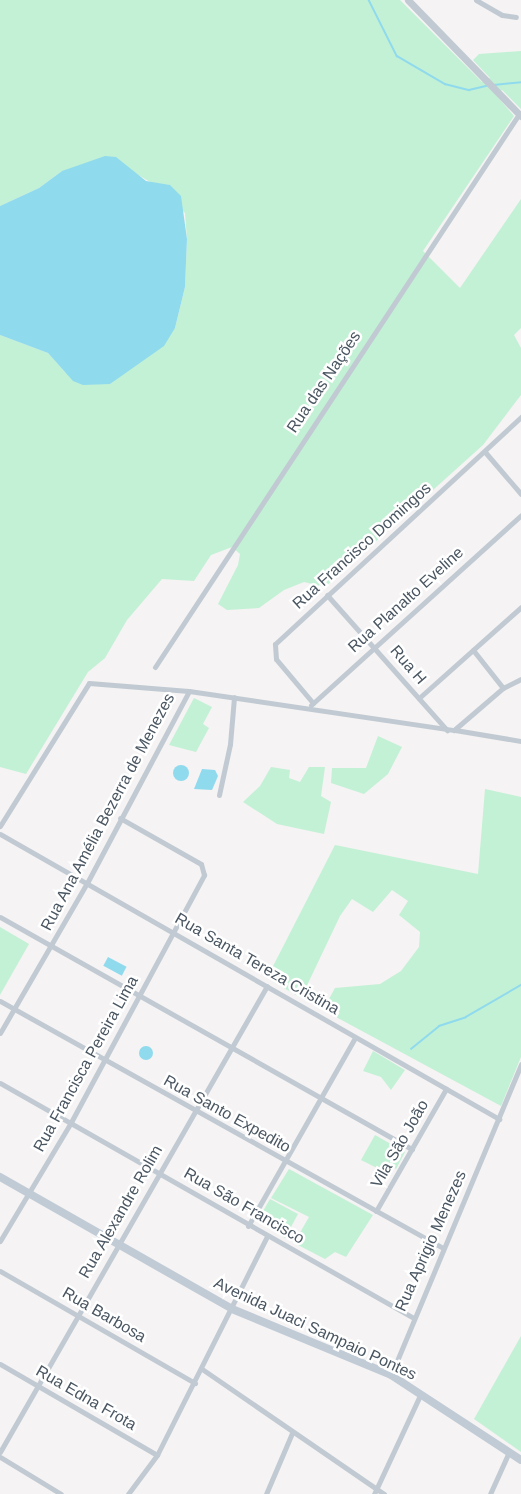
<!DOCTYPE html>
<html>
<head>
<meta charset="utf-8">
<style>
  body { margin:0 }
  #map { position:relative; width:521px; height:1494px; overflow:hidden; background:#f5f3f3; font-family:Arial,sans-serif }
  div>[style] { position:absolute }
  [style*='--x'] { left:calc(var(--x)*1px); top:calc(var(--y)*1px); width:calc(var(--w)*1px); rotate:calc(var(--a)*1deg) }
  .green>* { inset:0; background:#c3f1d5 }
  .water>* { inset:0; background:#90daee; transform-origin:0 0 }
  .round { border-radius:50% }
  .stream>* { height:1.5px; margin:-0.75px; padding:0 0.75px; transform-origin:0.75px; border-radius:0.75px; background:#90daee }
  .minor>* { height:5px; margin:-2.5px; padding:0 2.5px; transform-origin:2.5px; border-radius:2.5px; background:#c1cad2 }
  .tertiary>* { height:7px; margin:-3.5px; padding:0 3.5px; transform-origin:3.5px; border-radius:3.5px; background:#c1cad2 }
  .secondary>* { height:8px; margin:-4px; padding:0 4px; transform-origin:4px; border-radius:4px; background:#c1cbd6 }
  span { translate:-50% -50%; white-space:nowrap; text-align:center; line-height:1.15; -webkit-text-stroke:5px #fff; paint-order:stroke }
  .street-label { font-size:16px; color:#4a5661 }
</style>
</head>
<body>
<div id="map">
  <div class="green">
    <i style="clip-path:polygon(0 0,400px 0,482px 82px,490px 78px,473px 60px,479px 54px,521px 51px,521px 109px,502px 90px,495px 94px,514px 116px,423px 251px,460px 288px,521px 199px,521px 328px,514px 335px,521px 348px,521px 395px,483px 445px,325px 587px,304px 582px,284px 590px,259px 608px,227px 610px,218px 604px,238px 565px,240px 554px,232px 547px,211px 555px,194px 581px,162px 579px,127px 620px,105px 658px,88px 672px,26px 774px,0 767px,0 335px,48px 353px,66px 373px,110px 384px,175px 328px,185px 287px,187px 239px,185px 213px,152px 183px,133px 172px,62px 171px,39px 188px,0 206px)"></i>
    <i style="clip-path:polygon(194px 698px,212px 707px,203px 724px,209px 728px,196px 752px,169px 745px)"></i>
    <i style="clip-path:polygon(378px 736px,402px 747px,388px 774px,364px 794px,331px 783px,332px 768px,366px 768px)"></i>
    <i style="clip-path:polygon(271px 767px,290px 770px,289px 778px,300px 782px,309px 767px,325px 767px,321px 796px,331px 802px,324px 834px,277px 824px,243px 802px,260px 786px)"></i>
    <i style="clip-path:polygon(485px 789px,521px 797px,521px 1057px,501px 1106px,323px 1010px,335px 988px,380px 984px,401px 971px,419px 947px,420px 932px,399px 915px,408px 901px,392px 890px,373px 912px,352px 899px,340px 916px,301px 998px,267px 978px,335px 845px,478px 874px)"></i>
    <i style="clip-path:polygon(0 927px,29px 944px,0 995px)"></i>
    <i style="clip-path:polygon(373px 1051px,405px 1070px,391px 1090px,381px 1077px,363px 1071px)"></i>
    <i style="clip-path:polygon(375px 1135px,405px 1152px,396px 1169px,390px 1166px,383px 1171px,361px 1160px)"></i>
    <i style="clip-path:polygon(289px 1169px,373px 1215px,346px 1257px,335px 1252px,325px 1259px,294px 1243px,309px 1217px,271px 1198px)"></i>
    <i style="clip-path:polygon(270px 1199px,298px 1214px,285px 1238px,263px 1225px,259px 1218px)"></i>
    <i style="clip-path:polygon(521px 1336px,521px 1452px,474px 1419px)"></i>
  </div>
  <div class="water">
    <i style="clip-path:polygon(105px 156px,116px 157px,146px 181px,170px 185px,181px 196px,187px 239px,185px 287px,175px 328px,164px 346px,110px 384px,83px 385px,73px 381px,48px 353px,0 335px,0 206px,39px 188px,62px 171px)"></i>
    <i class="round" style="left:173px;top:765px;width:16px;height:16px"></i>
    <i style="clip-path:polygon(202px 769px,215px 770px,218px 776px,212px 790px,194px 789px)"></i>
    <i style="left:108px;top:957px;width:21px;height:10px;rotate:28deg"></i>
    <i class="round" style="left:139px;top:1046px;width:14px;height:14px"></i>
  </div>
  <div class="stream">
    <i style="--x:369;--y:0;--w:63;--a:63.4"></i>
    <i style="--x:397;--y:56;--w:56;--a:30.3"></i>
    <i style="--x:445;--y:84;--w:25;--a:14"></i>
    <i style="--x:469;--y:90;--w:18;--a:-13"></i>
    <i style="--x:494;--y:85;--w:27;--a:-6"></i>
    <i style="--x:411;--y:1049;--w:36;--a:-39"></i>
    <i style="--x:439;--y:1026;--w:28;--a:-18"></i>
    <i style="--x:466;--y:1017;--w:64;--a:-30.2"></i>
  </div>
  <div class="minor">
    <i style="--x:476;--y:0;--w:30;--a:30"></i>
    <i style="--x:502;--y:15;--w:14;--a:8"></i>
    <i style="--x:485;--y:452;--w:55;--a:49.4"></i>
    <i style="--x:327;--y:595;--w:181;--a:48.4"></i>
    <i style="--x:473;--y:650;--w:48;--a:51.7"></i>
    <i style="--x:155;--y:667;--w:662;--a:-56.65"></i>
    <i style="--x:419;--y:698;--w:137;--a:-41.7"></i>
    <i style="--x:313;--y:703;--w:57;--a:-130.1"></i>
    <i style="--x:276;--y:659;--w:15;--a:-94"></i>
    <i style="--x:275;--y:644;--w:335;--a:-42.7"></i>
    <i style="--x:311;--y:705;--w:283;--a:-42.1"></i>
    <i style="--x:455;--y:730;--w:67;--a:9.5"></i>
    <i style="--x:219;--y:795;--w:52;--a:-77.8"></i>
    <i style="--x:230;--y:744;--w:47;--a:-85.1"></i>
    <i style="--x:0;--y:826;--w:168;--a:-58.1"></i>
    <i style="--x:89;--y:683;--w:100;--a:4.6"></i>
    <i style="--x:0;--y:834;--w:575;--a:29.73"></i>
    <i style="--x:0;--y:917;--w:473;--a:29.4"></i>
    <i style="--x:0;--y:1001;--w:507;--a:29.14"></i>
    <i style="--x:0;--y:1033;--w:173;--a:-59.9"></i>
    <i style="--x:87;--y:883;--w:217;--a:-62"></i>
    <i style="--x:189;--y:691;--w:268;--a:8.4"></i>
    <i style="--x:454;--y:730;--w:65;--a:-40.6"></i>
    <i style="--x:503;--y:688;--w:20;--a:-27"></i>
    <i style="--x:0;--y:1083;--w:474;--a:29.6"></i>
    <i style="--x:376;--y:1211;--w:141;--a:-60.2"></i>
    <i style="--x:248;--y:1226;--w:216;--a:-60.4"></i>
    <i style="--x:0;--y:1241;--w:136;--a:-59.1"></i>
    <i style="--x:70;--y:1124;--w:283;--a:-61.7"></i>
    <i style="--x:204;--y:875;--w:11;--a:-105"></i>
    <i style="--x:201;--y:864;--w:93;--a:-150.4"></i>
    <i style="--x:0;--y:1271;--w:225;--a:29.9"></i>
    <i style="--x:0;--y:1364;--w:181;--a:30.1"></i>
    <i style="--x:202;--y:1369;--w:221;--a:34.5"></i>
    <i style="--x:391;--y:1375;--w:337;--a:-67.3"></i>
    <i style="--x:0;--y:1452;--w:537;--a:-60.19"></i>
    <i style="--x:0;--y:1457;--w:71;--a:31.2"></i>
    <i style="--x:128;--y:1494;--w:49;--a:-53.4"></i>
    <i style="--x:157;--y:1455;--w:245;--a:-63.3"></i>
    <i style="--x:266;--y:1494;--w:66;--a:-66.9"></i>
    <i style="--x:374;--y:1494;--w:111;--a:-65"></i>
    <i style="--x:490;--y:1494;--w:46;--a:-65.7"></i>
  </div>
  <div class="tertiary">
    <i style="--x:408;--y:0;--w:162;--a:45.8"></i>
  </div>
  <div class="secondary">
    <i style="--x:0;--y:1177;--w:267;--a:29.6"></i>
    <i style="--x:232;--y:1309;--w:172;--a:22.5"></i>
    <i style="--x:391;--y:1375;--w:155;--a:33.2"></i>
  </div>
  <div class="street-label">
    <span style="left:324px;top:382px;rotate:-56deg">Rua das Nações</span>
    <span style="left:362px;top:546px;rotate:-42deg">Rua Francisco Domingos</span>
    <span style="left:406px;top:600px;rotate:-42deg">Rua Planalto Eveline</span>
    <span style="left:408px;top:665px;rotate:49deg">Rua H</span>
    <span style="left:108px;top:812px;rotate:-62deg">Rua Ana Amélia Bezerra de Menezes</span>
    <span style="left:257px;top:964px;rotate:30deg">Rua Santa Tereza Cristina</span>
    <span style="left:86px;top:1064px;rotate:-61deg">Rua Francisca Pereira Lima</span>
    <span style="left:227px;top:1114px;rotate:29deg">Rua Santo Expedito</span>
    <span style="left:400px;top:1144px;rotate:-60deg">Vila São João</span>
    <span style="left:244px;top:1206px;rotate:30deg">Rua São Francisco</span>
    <span style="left:121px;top:1212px;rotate:-60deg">Rua Alexandre Rolim</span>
    <span style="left:431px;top:1241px;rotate:-66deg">Rua Aprigio Menezes</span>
    <span style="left:104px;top:1315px;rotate:30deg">Rua Barbosa</span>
    <span style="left:315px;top:1329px;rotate:25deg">Avenida Juaci Sampaio Pontes</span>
    <span style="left:86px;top:1398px;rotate:30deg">Rua Edna Frota</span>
  </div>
</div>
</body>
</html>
